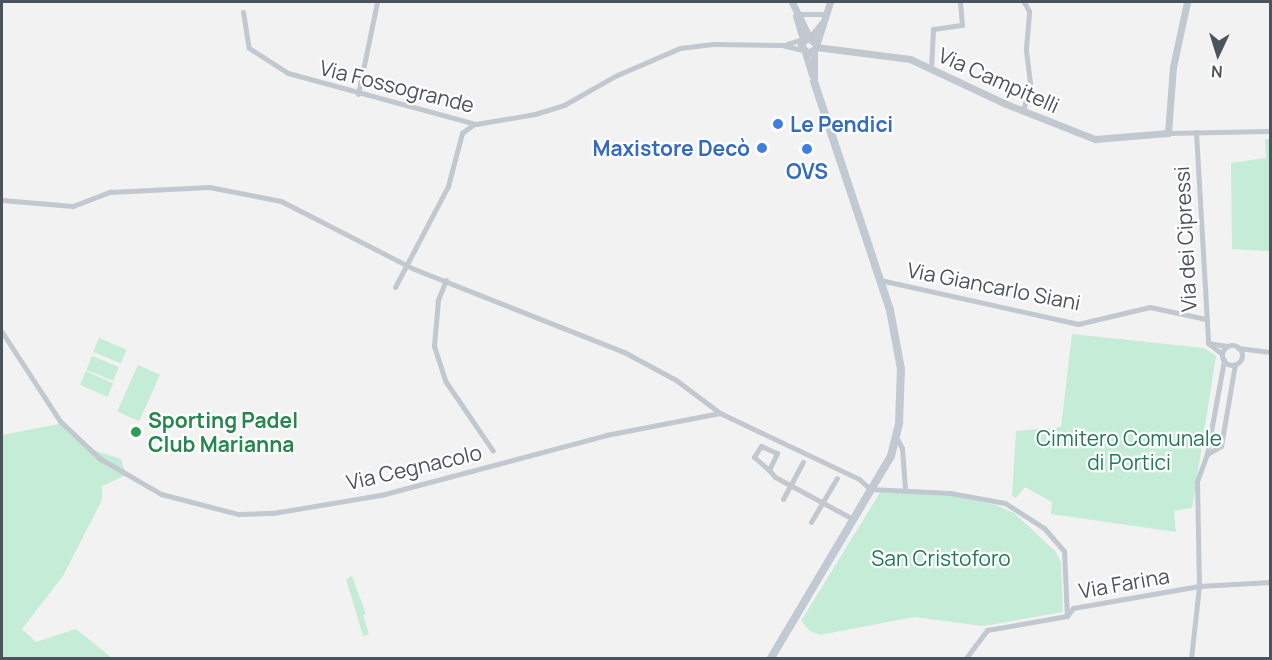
<!DOCTYPE html>
<html>
<head>
<meta charset="utf-8">
<style>
  body { margin:0 }
  #map { position:relative; width:1272px; height:660px; overflow:hidden; background:#f3f2f2; font-family:Manrope,sans-serif }
  div>[style] { position:absolute }
  [style*='--x'] { left:calc(var(--x)*1px); top:calc(var(--y)*1px); width:calc(var(--w)*1px); rotate:calc(var(--a)*1deg) }
  .green>* { inset:0; background:#c5ecd7; transform-origin:0 0 }
  .minor>* { height:5px; margin:-2.5px; padding:0 2.5px; transform-origin:2.5px; border-radius:2.5px; background:#c1c8cf }
  .minor>.ring { margin:-2.5px; padding:0; box-sizing:content-box; background:none; border:5px solid #c1c8cf; border-radius:50% }
  .tertiary>* { height:7px; margin:-3.5px; padding:0 3.5px; transform-origin:3.5px; border-radius:3.5px; background:#c1c8cf }
  .secondary>* { height:8px; margin:-4px; padding:0 4px; transform-origin:4px; border-radius:4px; background:#c1c9d3 }
  .dots>* { width:16px; height:16px; translate:-50% -50%; box-sizing:border-box; border:3px solid #fff; border-radius:50% }
  span { translate:-50% -50%; white-space:nowrap; text-align:center; line-height:1.15; -webkit-text-stroke:4.5px #fff; paint-order:stroke }
  .street-label { font-size:21px; color:#4b535d }
  .shop-label { font-size:21px; color:#366cbe; font-weight:700 }
  .left { translate:0 -50%; text-align:left }
  .right { translate:-100% -50%; text-align:right }
  .leisure-label { font-size:21px; color:#27864d; font-weight:700 }
  .park-label { font-size:21px; color:#207a53 }
  .frame { position:absolute; inset:0; border:3px solid #4b535d; pointer-events:none }
  .north { position:absolute; left:1188px; top:24px; width:60px; height:60px; -webkit-text-stroke:4px #fff; paint-order:stroke; rotate:184deg; font-size:16px; font-weight:700; line-height:24px; text-align:center; color:#4b535d }
  .north::after { content:''; display:block; margin:auto; width:21px; height:27px; background:#4b535d; clip-path:polygon(50% 0,100% 100%,50% 72%,0 100%) }
</style>
</head>
<body>
<div id="map">
  <div class="green">
    <i style="clip-path:polygon(1265px 139px,1270px 139px,1270px 251px,1232px 249px,1231px 163px,1266px 158px)"></i>
    <i style="clip-path:polygon(1072px 334px,1204px 348px,1216px 356px,1193px 503px,1192px 508px,1174px 511px,1176px 532px,1051px 514px,1052px 502px,1025px 487px,1016px 498px,1012px 496px,1016px 431px,1061px 427px)"></i>
    <i style="left:99px;top:338px;width:30px;height:15px;rotate:23deg"></i>
    <i style="left:92px;top:356px;width:29px;height:15px;rotate:22deg"></i>
    <i style="left:138px;top:365px;width:24px;height:51px;rotate:24deg"></i>
    <i style="left:86px;top:371px;width:30px;height:15px;rotate:24deg"></i>
    <i style="clip-path:polygon(64px 423px,84px 447px,121px 459px,126px 475px,102px 486px,102px 500px,63px 576px,22px 629px,36px 642px,76px 629px,112px 658px,2px 658px,2px 435px)"></i>
    <i style="clip-path:polygon(881px 491px,948px 495px,996px 505px,1014px 513px,1056px 552px,1061px 563px,1063px 612px,983px 626px,914px 617px,820px 635px,810px 631px,801px 621px)"></i>
    <i style="clip-path:polygon(352px 576px,366px 614px,363px 615px,369px 634px,363px 636px,346px 579px)"></i>
  </div>
  <div class="minor">
    <i style="--x:243;--y:12;--w:36;--a:81"></i>
    <i style="--x:249;--y:48;--w:46;--a:32.7"></i>
    <i style="--x:288;--y:73;--w:195;--a:15.2"></i>
    <i style="--x:476;--y:124;--w:60;--a:-9.6"></i>
    <i style="--x:535;--y:114;--w:30;--a:-17"></i>
    <i style="--x:564;--y:105;--w:59;--a:-29.6"></i>
    <i style="--x:615;--y:76;--w:71;--a:-23.3"></i>
    <i style="--x:680;--y:48;--w:33;--a:-7"></i>
    <i style="--x:713;--y:44;--w:69;--a:0.8"></i>
    <i style="--x:782;--y:45;--w:21;--a:14"></i>
    <i style="--x:800;--y:14;--w:27;--a:0"></i>
    <i style="--x:787;--y:44;--w:17;--a:-17"></i>
    <i style="--x:931;--y:69;--w:40;--a:-87.1"></i>
    <i style="--x:933;--y:29;--w:29;--a:-8"></i>
    <i style="--x:962;--y:25;--w:23;--a:-95"></i>
    <i style="--x:358;--y:94;--w:94;--a:-78.3"></i>
    <i style="--x:1023;--y:111;--w:29;--a:-76"></i>
    <i style="--x:1030;--y:83;--w:35;--a:-97"></i>
    <i style="--x:1026;--y:48;--w:37;--a:-85"></i>
    <i style="--x:1029;--y:11;--w:10;--a:-119"></i>
    <i style="--x:1196;--y:132;--w:211;--a:86.7"></i>
    <i style="--x:1208;--y:343;--w:18;--a:38"></i>
    <i style="--x:1168;--y:133;--w:102;--a:-1.1"></i>
    <i style="--x:2;--y:200;--w:71;--a:4.8"></i>
    <i style="--x:73;--y:206;--w:40;--a:-21"></i>
    <i style="--x:110;--y:192;--w:99;--a:-2.9"></i>
    <i style="--x:209;--y:187;--w:73;--a:11"></i>
    <i style="--x:281;--y:201;--w:149;--a:27.1"></i>
    <i style="--x:414;--y:269;--w:226;--a:21.6"></i>
    <i style="--x:624;--y:352;--w:59;--a:28.3"></i>
    <i style="--x:676;--y:380;--w:55;--a:36.9"></i>
    <i style="--x:720;--y:413;--w:154;--a:25.4"></i>
    <i style="--x:859;--y:479;--w:15;--a:42"></i>
    <i style="--x:870;--y:489;--w:80;--a:2.9"></i>
    <i style="--x:950;--y:493;--w:56;--a:10.3"></i>
    <i style="--x:1005;--y:503;--w:46;--a:32.7"></i>
    <i style="--x:1044;--y:528;--w:30;--a:49"></i>
    <i style="--x:1064;--y:551;--w:65;--a:87.4"></i>
    <i style="--x:446;--y:280;--w:22;--a:112"></i>
    <i style="--x:438;--y:300;--w:46;--a:95"></i>
    <i style="--x:434;--y:346;--w:38;--a:72"></i>
    <i style="--x:446;--y:382;--w:83;--a:55.7"></i>
    <i style="--x:880;--y:280;--w:203;--a:12.5"></i>
    <i style="--x:1078;--y:324;--w:74;--a:-13.3"></i>
    <i style="--x:1150;--y:307;--w:57;--a:12.1"></i>
    <i style="--x:395;--y:287;--w:114;--a:-62.3"></i>
    <i style="--x:448;--y:186;--w:55;--a:-75.2"></i>
    <i style="--x:462;--y:133;--w:15;--a:-37"></i>
    <i style="--x:2;--y:332;--w:106;--a:56.9"></i>
    <i style="--x:60;--y:421;--w:54;--a:43.5"></i>
    <i style="--x:99;--y:458;--w:72;--a:30.1"></i>
    <i style="--x:161;--y:494;--w:80;--a:14.6"></i>
    <i style="--x:238;--y:514;--w:35;--a:-2"></i>
    <i style="--x:273;--y:513;--w:109;--a:-9.5"></i>
    <i style="--x:381;--y:495;--w:233;--a:-14.9"></i>
    <i style="--x:606;--y:435;--w:116;--a:-10.9"></i>
    <i style="--x:1208;--y:343;--w:19;--a:9"></i>
    <i class="ring" style="left:1222px;top:345px;width:15px;height:15px"></i>
    <i style="--x:1238;--y:348;--w:32;--a:7"></i>
    <i style="--x:1224;--y:360;--w:96;--a:100.3"></i>
    <i style="--x:1207;--y:454;--w:30;--a:110"></i>
    <i style="--x:1197;--y:482;--w:104;--a:88.9"></i>
    <i style="--x:1199;--y:586;--w:71;--a:-3.2"></i>
    <i style="--x:897;--y:439;--w:10;--a:61"></i>
    <i style="--x:902;--y:448;--w:41;--a:85.8"></i>
    <i style="--x:1207;--y:454;--w:16;--a:-30"></i>
    <i style="--x:1221;--y:446;--w:83;--a:-80.3"></i>
    <i style="--x:769;--y:470;--w:20;--a:-139"></i>
    <i style="--x:754;--y:457;--w:13;--a:-58"></i>
    <i style="--x:761;--y:446;--w:17;--a:24"></i>
    <i style="--x:777;--y:453;--w:19;--a:115"></i>
    <i style="--x:769;--y:470;--w:9;--a:49"></i>
    <i style="--x:775;--y:477;--w:89;--a:28.3"></i>
    <i style="--x:783;--y:499;--w:42;--a:-61.6"></i>
    <i style="--x:811;--y:522;--w:51;--a:-59.4"></i>
    <i style="--x:966;--y:658;--w:35;--a:-53"></i>
    <i style="--x:987;--y:630;--w:81;--a:-9.9"></i>
    <i style="--x:1067;--y:616;--w:10;--a:-53"></i>
    <i style="--x:1073;--y:608;--w:128;--a:-9.9"></i>
    <i style="--x:1199;--y:586;--w:72;--a:96.3"></i>
  </div>
  <div class="tertiary">
    <i style="--x:792;--y:2;--w:39;--a:64"></i>
    <i style="--x:796;--y:16;--w:24;--a:73"></i>
    <i style="--x:811;--y:37;--w:19;--a:-51"></i>
    <i style="--x:816;--y:44;--w:11;--a:-142"></i>
    <i style="--x:807;--y:37;--w:10;--a:127"></i>
    <i style="--x:801;--y:45;--w:10;--a:53"></i>
    <i style="--x:807;--y:53;--w:9;--a:-27"></i>
    <i style="--x:815;--y:49;--w:49;--a:-72.3"></i>
    <i style="--x:816;--y:47;--w:95;--a:7.3"></i>
    <i style="--x:910;--y:59;--w:106;--a:25.1"></i>
    <i style="--x:1006;--y:104;--w:96;--a:21.5"></i>
    <i style="--x:1095;--y:139;--w:73;--a:-4.7"></i>
    <i style="--x:1168;--y:133;--w:66;--a:-85.7"></i>
    <i style="--x:1173;--y:67;--w:66;--a:-77.8"></i>
    <i style="--x:805;--y:52;--w:24;--a:73"></i>
    <i style="--x:814;--y:81;--w:31;--a:-90"></i>
  </div>
  <div class="secondary">
    <i style="--x:771;--y:658;--w:235;--a:-59.3"></i>
    <i style="--x:891;--y:456;--w:34;--a:-76"></i>
    <i style="--x:899;--y:423;--w:54;--a:-87.9"></i>
    <i style="--x:901;--y:369;--w:60;--a:-100.6"></i>
    <i style="--x:890;--y:310;--w:241;--a:-108.4"></i>
  </div>
  <div class="dots">
    <i style="left:778px;top:124px;background:#3f7fe0"></i>
    <i style="left:762px;top:148px;background:#3f7fe0"></i>
    <i style="left:807px;top:149px;background:#3f7fe0"></i>
    <i style="left:136px;top:432px;background:#2e9e5b"></i>
  </div>
  <div class="street-label">
    <span style="left:999px;top:80px;rotate:24deg">Via Campitelli</span>
    <span style="left:397px;top:86px;rotate:14deg">Via Fossogrande</span>
    <span style="left:1185px;top:239px;rotate:-93deg">Via dei Cipressi</span>
    <span style="left:994px;top:286px;rotate:11deg">Via Giancarlo Siani</span>
    <span style="left:414px;top:467px;rotate:-13deg">Via Cegnacolo</span>
    <span style="left:1124px;top:583px;rotate:-10deg">Via Farina</span>
  </div>
  <div class="shop-label">
    <span class="left" style="left:790px;top:124px">Le Pendici</span>
    <span class="right" style="left:750px;top:148px">Maxistore Decò</span>
    <span style="left:807px;top:171px">OVS</span>
  </div>
  <div class="leisure-label">
    <span class="left" style="left:148px;top:432px">Sporting Padel<br>Club Marianna</span>
  </div>
  <div class="park-label">
    <span style="left:1129px;top:450px">Cimitero Comunale<br>di Portici</span>
    <span style="left:941px;top:558px">San Cristoforo</span>
  </div>
  <div class="frame"></div>
  <div class="north">N</div>
</div>
</body>
</html>
